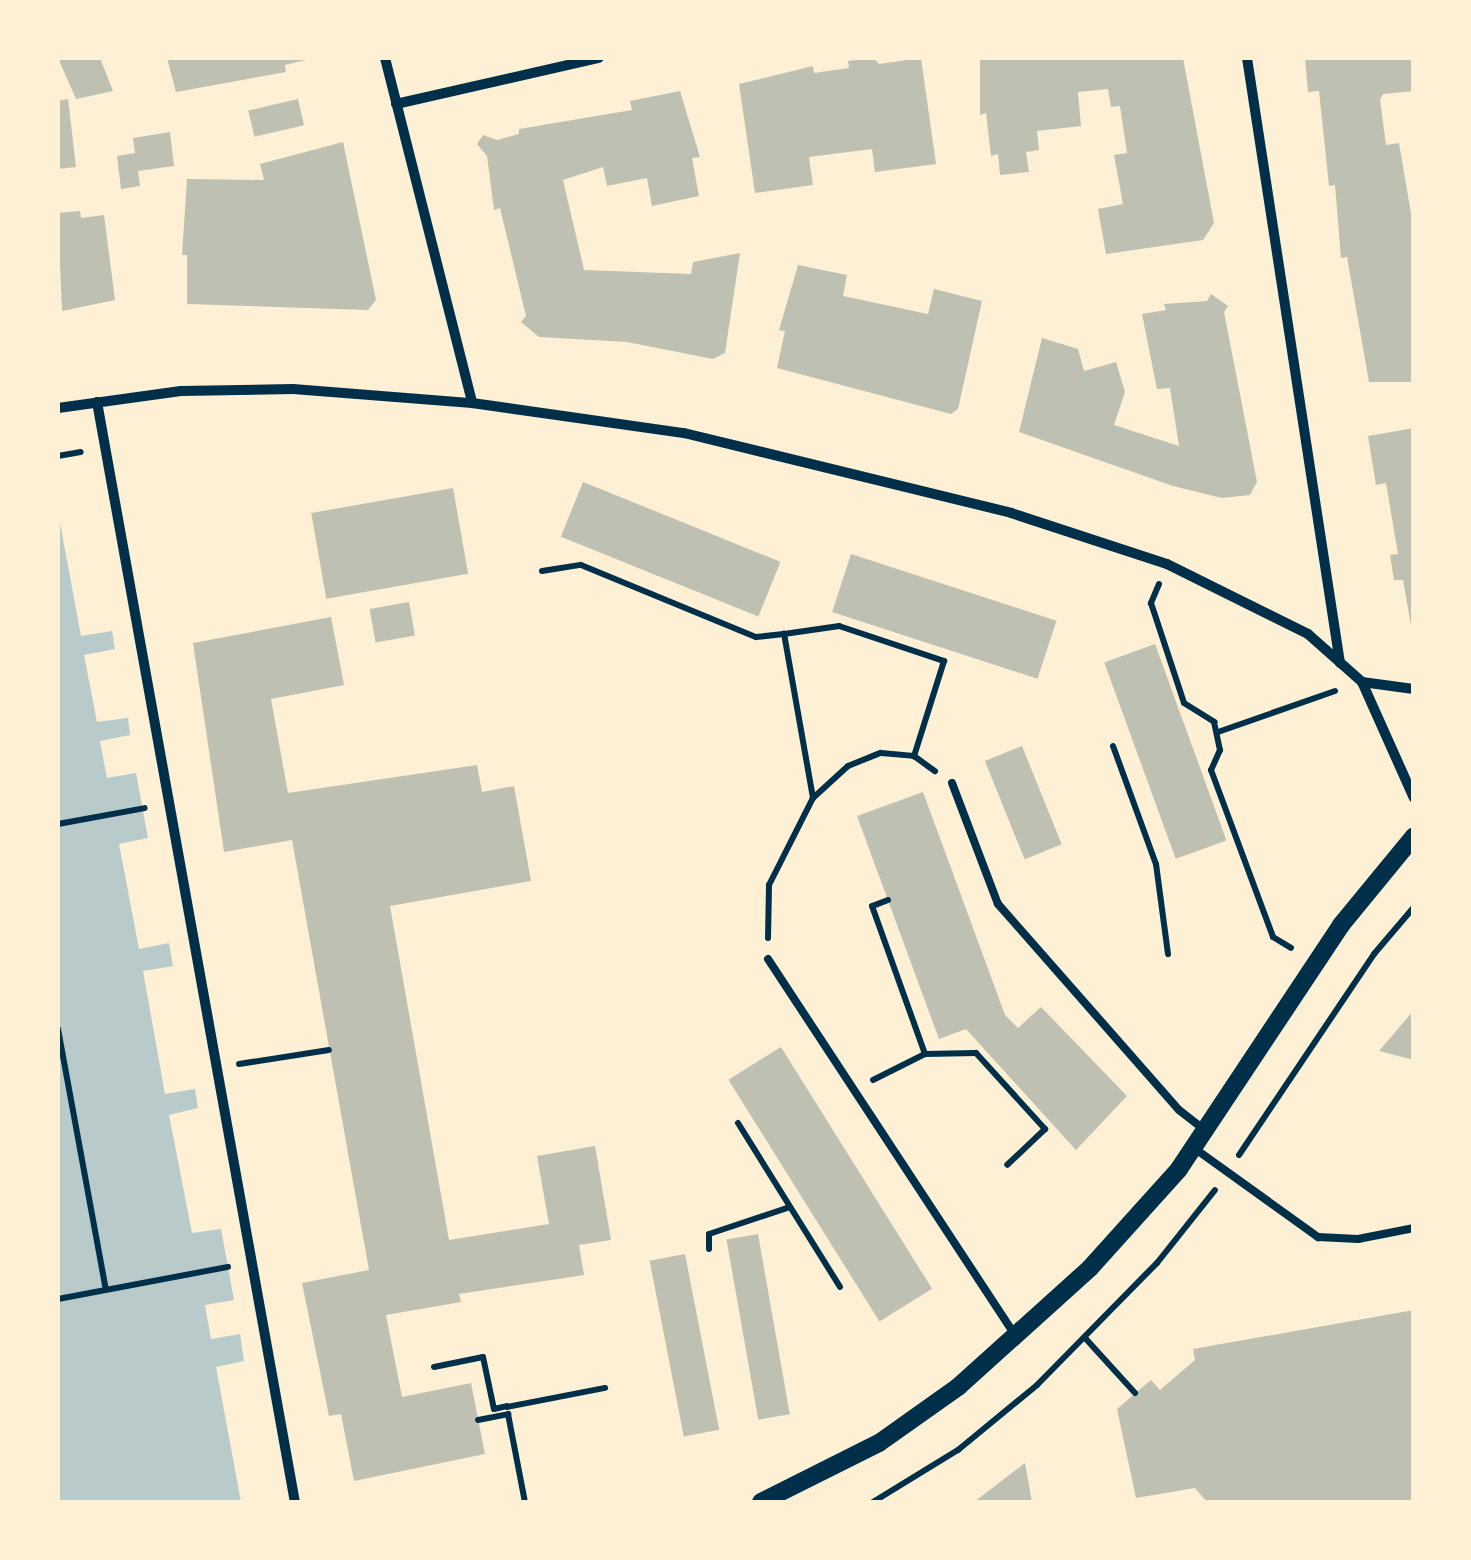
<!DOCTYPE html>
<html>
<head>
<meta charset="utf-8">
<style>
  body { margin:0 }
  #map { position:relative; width:1471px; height:1560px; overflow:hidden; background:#fdf0d5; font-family:Figtree,sans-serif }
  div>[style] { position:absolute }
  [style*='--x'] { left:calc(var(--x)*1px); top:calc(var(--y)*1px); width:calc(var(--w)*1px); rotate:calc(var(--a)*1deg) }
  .green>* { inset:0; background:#b9caca }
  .building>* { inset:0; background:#bec0b2; transform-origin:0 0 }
  .path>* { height:6px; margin:-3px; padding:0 3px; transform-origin:3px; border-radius:3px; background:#003049 }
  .service>* { height:8px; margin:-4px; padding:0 4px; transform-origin:4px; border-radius:4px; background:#003049 }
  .minor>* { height:10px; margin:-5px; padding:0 5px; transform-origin:5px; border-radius:5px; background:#003049 }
  .tertiary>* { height:18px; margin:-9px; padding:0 9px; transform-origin:9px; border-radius:9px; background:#003049 }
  span { translate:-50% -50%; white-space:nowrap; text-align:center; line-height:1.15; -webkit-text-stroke:8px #fdf0d5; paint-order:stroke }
  .frame { position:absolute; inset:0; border:60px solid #fdf0d5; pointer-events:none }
</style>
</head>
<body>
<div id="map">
  <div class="green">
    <i style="clip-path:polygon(58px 512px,81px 636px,112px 631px,115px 649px,84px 655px,97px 722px,128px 718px,130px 735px,100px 741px,107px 778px,136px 773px,148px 838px,119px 844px,139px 949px,169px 943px,173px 966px,143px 971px,165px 1094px,195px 1089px,198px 1108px,169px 1115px,192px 1233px,221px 1229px,234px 1300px,205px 1305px,211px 1339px,240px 1334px,244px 1361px,216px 1367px,241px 1502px,58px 1502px)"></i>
  </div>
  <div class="building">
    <i style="clip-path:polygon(58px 58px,100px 58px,113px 91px,76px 99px)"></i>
    <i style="clip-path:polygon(167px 58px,310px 58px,310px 59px,285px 65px,286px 72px,176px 92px)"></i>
    <i style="clip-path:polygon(874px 58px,879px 64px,921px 58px,936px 164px,875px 172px,872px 149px,809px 157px,813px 185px,755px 193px,739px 84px,813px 66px,814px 73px,849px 68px,848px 61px)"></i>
    <i style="clip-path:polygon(980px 58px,1183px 58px,1214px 223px,1203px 240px,1106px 254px,1098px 209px,1123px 204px,1114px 155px,1127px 153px,1120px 106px,1111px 107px,1108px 89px,1078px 92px,1081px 126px,1037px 131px,1039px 150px,1026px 152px,1029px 172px,1000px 175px,998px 154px,991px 156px,986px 113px,980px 115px)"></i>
    <i style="clip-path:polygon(1305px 58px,1414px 58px,1414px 91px,1383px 94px,1380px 100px,1386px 145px,1399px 143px,1414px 231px,1414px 382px,1369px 382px,1347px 257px,1341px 258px,1335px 185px,1329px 186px,1319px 91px,1308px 92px)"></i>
    <i style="clip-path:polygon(680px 91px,700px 157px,692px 158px,699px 196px,652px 206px,647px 178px,607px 186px,603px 167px,563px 180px,584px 270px,691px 274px,693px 262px,740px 253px,725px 353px,713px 359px,627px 342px,539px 337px,521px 322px,526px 316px,500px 208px,494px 210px,487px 156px,477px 144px,483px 135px,497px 140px,519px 134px,519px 129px,632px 110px,630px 101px)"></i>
    <i style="clip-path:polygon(68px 99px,76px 167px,58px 169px,58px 101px)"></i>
    <i style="left:298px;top:99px;width:27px;height:51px;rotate:77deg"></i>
    <i style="clip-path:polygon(170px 132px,174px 166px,138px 171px,140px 186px,121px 189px,117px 156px,135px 153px,133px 138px)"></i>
    <i style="clip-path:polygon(343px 142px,376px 300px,368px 310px,187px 304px,187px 255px,182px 255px,187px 179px,264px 180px,260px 164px)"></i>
    <i style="clip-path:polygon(80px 211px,81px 218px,104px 215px,115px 300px,62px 311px,58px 213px)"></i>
    <i style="clip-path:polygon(798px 265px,847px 275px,843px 296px,928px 314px,934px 289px,982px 301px,958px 409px,951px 414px,777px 368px,785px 331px,779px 330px)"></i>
    <i style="clip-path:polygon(1211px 294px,1228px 306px,1224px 312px,1257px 482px,1250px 495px,1222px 498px,1173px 486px,1019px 432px,1042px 338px,1078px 349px,1084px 371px,1116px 362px,1125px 392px,1114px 425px,1179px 446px,1170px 388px,1157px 389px,1142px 314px,1166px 310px,1164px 304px,1207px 301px)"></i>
    <i style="clip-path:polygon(1414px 428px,1414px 630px,1412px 631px,1403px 580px,1394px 580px,1390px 555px,1398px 554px,1386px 483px,1376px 485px,1368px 436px)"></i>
    <i style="left:583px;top:482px;width:213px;height:59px;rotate:22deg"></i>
    <i style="left:453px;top:488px;width:87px;height:144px;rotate:80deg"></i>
    <i style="left:851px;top:554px;width:216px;height:61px;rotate:18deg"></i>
    <i style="left:409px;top:602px;width:34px;height:40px;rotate:80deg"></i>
    <i style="clip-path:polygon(331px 617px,344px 685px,271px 699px,288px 793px,477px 765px,482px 792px,514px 786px,531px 881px,390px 906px,449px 1240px,549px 1224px,537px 1156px,595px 1146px,611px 1240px,579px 1245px,584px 1275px,459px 1294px,461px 1302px,386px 1315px,402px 1397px,471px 1383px,485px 1454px,354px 1481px,341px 1414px,329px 1416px,302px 1283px,369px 1270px,292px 840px,224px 852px,193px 643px)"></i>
    <i style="left:1155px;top:644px;width:209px;height:54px;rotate:70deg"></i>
    <i style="left:1022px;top:746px;width:106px;height:40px;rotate:68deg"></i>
    <i style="clip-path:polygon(923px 792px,1005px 1015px,1018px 1028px,1041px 1007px,1127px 1096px,1076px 1150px,966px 1029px,939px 1039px,857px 816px)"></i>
    <i style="clip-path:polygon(1414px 1010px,1414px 1060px,1379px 1051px)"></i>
    <i style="left:781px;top:1047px;width:285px;height:62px;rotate:58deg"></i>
    <i style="left:758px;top:1234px;width:183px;height:32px;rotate:80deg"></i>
    <i style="left:685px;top:1254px;width:179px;height:36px;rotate:79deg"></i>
    <i style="clip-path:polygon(1414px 1310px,1414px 1502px,1207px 1502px,1195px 1488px,1136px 1498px,1117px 1409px,1151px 1380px,1160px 1390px,1195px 1360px,1193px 1349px)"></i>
    <i style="clip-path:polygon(1025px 1463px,1032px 1502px,974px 1502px)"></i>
  </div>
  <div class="path">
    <i style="--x:58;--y:456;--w:23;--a:-10"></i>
    <i style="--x:542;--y:571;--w:39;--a:-9"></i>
    <i style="--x:581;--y:565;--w:189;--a:22.4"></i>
    <i style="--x:756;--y:637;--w:28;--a:-6"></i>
    <i style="--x:1159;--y:584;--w:21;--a:113"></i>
    <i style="--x:1151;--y:603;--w:105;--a:71.7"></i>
    <i style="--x:1184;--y:703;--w:36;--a:32"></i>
    <i style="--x:1214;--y:722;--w:29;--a:78"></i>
    <i style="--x:1220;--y:750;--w:22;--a:114"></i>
    <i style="--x:1211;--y:770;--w:178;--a:69.6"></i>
    <i style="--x:1273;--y:937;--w:21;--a:31"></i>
    <i style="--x:1218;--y:732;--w:124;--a:-19.3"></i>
    <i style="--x:1113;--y:746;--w:126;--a:70"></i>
    <i style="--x:1156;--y:864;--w:91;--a:82.4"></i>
    <i style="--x:813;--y:798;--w:167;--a:-100"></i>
    <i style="--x:784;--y:634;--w:56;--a:-8.3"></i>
    <i style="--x:839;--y:626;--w:111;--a:18.4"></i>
    <i style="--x:944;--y:661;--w:100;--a:107.5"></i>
    <i style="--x:58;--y:824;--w:88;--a:-10.4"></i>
    <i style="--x:888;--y:900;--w:17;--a:159"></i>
    <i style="--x:872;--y:906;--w:157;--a:70.3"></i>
    <i style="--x:925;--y:1054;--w:51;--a:-1.1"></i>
    <i style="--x:976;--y:1053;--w:103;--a:47.8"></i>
    <i style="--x:1045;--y:1129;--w:52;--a:136.5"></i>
    <i style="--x:768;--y:938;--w:53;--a:-88.9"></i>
    <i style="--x:769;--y:885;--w:97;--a:-63.2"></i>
    <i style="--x:813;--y:798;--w:47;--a:-42.4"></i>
    <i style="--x:848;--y:766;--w:35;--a:-22"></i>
    <i style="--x:881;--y:753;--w:33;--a:5"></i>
    <i style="--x:914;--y:756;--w:26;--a:36"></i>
    <i style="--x:58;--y:1029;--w:265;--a:79.6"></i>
    <i style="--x:239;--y:1064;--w:91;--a:-8.8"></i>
    <i style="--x:873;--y:1080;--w:58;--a:-26.6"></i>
    <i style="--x:738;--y:1123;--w:193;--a:58.1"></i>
    <i style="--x:1239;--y:1155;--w:242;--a:-56.1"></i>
    <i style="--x:1374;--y:954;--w:62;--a:-49.6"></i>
    <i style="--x:709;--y:1249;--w:15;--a:-90"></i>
    <i style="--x:709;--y:1234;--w:85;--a:-18.4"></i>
    <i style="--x:58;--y:1299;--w:173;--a:-10.7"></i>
    <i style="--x:1086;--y:1339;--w:73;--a:47.8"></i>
    <i style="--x:434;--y:1367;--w:50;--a:-11.5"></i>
    <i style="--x:483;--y:1357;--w:53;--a:78.1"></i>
    <i style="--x:494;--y:1409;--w:13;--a:-13"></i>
    <i style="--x:507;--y:1407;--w:100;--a:-11"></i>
    <i style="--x:478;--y:1420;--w:31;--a:-11"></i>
    <i style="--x:508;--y:1414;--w:90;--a:79.1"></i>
    <i style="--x:873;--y:1502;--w:100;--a:-31.5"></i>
    <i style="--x:958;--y:1450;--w:102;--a:-39.4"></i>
    <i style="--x:1037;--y:1385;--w:171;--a:-45.5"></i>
    <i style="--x:1157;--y:1263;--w:93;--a:-51.5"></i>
  </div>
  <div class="service">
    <i style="--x:952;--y:783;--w:129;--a:69.2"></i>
    <i style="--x:998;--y:904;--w:274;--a:48.7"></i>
    <i style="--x:1179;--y:1110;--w:34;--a:38"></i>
    <i style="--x:768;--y:959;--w:448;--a:56.7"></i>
    <i style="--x:1194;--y:1148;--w:153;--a:35.7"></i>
    <i style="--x:1318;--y:1237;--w:40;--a:2.9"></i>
    <i style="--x:1358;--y:1239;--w:57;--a:-11.1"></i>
  </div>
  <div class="minor">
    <i style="--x:385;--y:58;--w:356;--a:75.8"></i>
    <i style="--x:1247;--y:58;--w:612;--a:81.26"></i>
    <i style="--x:396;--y:104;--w:208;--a:-12.8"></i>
    <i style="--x:97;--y:402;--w:1118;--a:79.8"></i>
    <i style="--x:58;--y:408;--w:124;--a:-7.9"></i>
    <i style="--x:181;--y:391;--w:112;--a:-1"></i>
    <i style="--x:293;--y:389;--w:180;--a:4.5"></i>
    <i style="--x:472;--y:403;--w:214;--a:8.1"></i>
    <i style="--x:684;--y:433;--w:337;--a:13.7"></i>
    <i style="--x:1011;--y:513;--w:164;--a:18.1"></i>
    <i style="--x:1167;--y:564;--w:157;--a:26.4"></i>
    <i style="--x:1308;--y:634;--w:72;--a:41.6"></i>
    <i style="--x:1362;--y:682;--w:127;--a:65.9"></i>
    <i style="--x:1362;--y:682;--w:52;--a:7.7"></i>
  </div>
  <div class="tertiary">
    <i style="--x:761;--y:1502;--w:132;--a:-26.6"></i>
    <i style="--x:879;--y:1443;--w:97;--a:-35.3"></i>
    <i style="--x:958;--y:1387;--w:178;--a:-42"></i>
    <i style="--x:1090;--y:1268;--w:133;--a:-48"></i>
    <i style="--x:1179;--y:1169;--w:293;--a:-56.4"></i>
    <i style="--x:1341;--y:925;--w:115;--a:-50.6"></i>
  </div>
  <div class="frame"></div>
</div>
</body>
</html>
